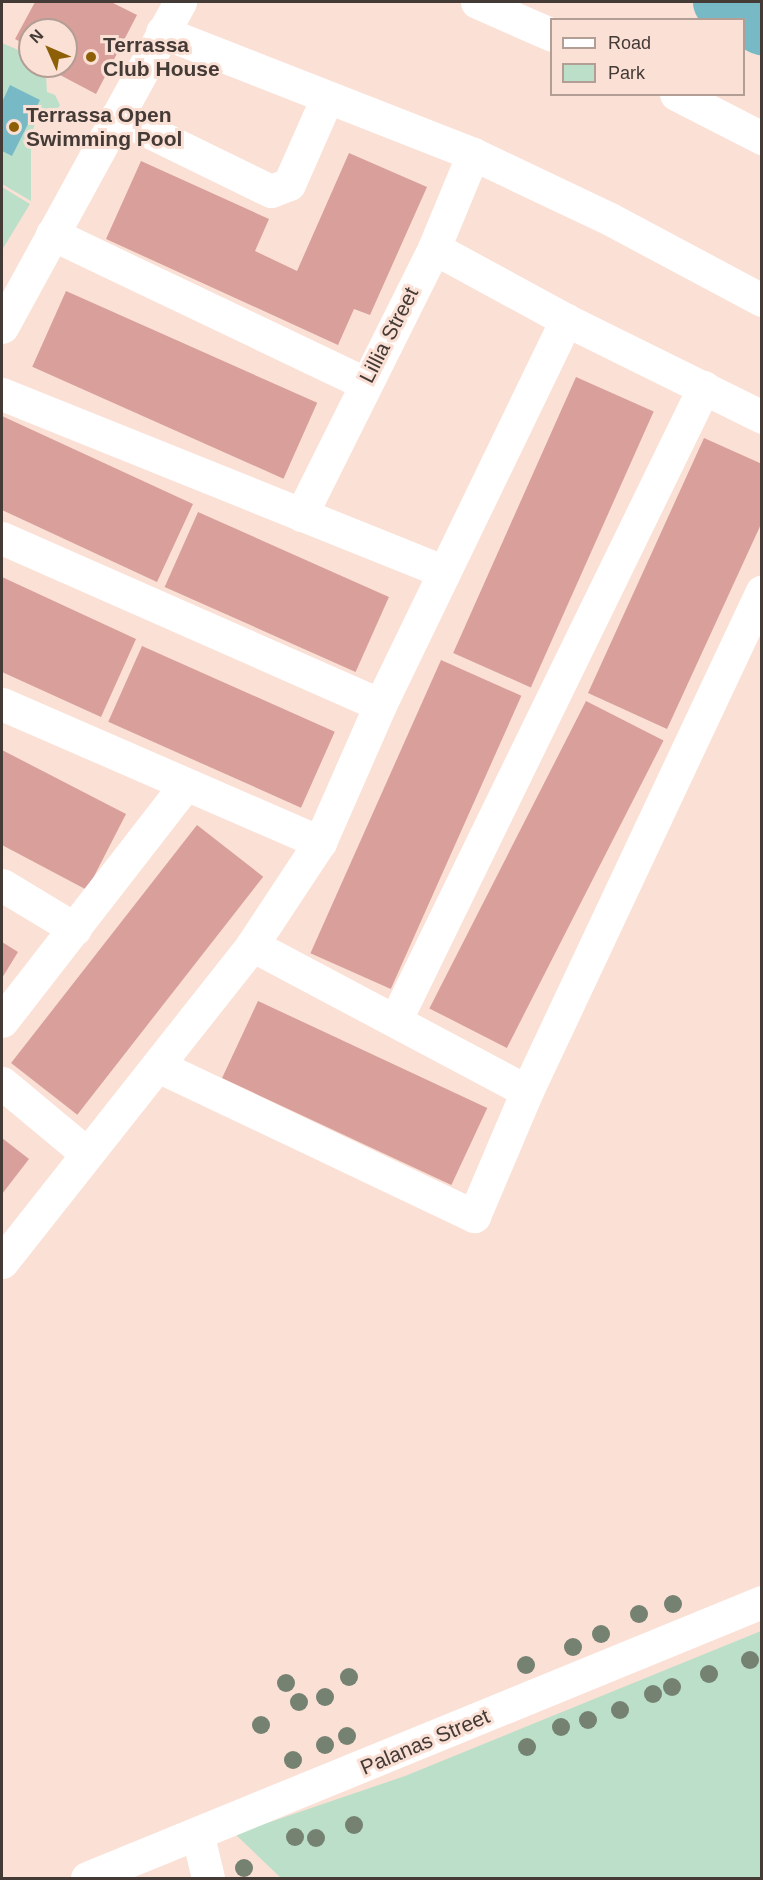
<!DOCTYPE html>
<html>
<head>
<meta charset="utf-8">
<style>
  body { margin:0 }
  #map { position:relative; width:763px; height:1880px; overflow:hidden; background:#fbe0d5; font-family:Arial,sans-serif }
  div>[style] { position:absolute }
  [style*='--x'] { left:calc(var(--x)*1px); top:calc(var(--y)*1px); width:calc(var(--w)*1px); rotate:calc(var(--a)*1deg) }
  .green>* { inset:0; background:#bcdfca }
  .water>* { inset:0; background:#77bac6 }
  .river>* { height:58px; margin:-29px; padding:0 29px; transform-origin:29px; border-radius:29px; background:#77bac6 }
  .building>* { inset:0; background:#d99f9b; transform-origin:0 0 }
  .minor>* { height:33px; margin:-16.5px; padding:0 16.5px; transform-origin:16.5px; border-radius:16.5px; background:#fff }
  .major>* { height:33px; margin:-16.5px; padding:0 16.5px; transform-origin:16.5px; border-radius:16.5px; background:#fff }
  .trees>* { width:18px; height:18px; margin:-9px; border-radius:50%; background:#758171 }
  .dots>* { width:16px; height:16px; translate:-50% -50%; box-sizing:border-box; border:3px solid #fbe0d5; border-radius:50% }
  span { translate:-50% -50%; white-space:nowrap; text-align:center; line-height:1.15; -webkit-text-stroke:6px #fbe0d5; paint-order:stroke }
  .poi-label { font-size:21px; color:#443a36; font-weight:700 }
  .left { translate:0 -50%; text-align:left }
  .street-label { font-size:21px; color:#443a36 }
  .frame { position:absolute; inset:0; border:3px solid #443a36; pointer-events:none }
  .legend { position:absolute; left:550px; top:18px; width:195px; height:78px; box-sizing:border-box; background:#fbe0d5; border:2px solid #b29e95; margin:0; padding:8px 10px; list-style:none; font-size:18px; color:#443a36 }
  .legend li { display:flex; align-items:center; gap:12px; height:30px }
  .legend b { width:30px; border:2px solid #b29e95 }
  .north { position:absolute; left:18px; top:18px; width:60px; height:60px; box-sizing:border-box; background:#fbe0d5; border:2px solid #b29e95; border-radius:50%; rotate:315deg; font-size:16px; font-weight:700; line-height:24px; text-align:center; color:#443a36 }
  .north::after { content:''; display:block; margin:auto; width:21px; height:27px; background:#8d6007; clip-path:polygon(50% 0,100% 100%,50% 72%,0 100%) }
</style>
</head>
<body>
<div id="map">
  <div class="green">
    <i style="clip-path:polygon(2px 43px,30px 55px,30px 66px,46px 75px,47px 92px,55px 95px,60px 105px,53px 120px,37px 118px,31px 136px,31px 201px,2px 184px)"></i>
    <i style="clip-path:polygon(2px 187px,30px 204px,2px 250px)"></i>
    <i style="clip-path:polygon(761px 1631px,761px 1878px,281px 1878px,235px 1834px,405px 1776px)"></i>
  </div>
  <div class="water">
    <i style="clip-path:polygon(10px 85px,40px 100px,12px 156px,2px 151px,2px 102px)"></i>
  </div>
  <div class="river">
    <i style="--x:722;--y:2;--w:47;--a:31"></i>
  </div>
  <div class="building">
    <i style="clip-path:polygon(35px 2px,111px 2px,137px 15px,96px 94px,43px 66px,66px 66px,66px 30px,30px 30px,30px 47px,15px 39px)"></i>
    <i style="clip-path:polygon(349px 153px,427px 187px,370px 315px,354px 309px,338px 345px,106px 239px,141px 161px,269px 219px,255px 251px,297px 271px)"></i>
    <i style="left:66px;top:291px;width:275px;height:83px;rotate:24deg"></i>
    <i style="left:576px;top:377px;width:85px;height:302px;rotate:24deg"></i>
    <i style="clip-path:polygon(2px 416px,193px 504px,157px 582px,2px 510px)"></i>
    <i style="clip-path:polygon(704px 438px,762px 464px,762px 522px,667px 729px,588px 693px)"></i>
    <i style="left:198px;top:512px;width:209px;height:82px;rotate:24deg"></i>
    <i style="clip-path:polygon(2px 577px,136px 639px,101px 717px,2px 672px)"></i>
    <i style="left:142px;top:646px;width:211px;height:83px;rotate:24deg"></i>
    <i style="left:441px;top:660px;width:88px;height:321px;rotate:24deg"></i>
    <i style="left:586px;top:701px;width:87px;height:345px;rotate:27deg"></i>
    <i style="clip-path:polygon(2px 750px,126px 814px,87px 890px,2px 845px)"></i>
    <i style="left:197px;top:825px;width:84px;height:302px;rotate:38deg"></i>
    <i style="clip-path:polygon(2px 942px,18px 952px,2px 978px)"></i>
    <i style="left:258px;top:1001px;width:253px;height:85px;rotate:25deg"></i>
    <i style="clip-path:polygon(2px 1138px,29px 1159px,2px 1194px)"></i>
  </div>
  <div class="minor">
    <i style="--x:477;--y:2;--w:82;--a:23.7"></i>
    <i style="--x:162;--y:32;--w:334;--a:21.4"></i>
    <i style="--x:473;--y:154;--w:152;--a:25.4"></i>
    <i style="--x:610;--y:219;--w:172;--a:28.1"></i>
    <i style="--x:676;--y:94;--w:97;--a:27.1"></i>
    <i style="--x:117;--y:116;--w:171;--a:26"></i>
    <i style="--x:271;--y:191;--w:19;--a:-21"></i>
    <i style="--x:289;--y:184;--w:94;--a:-66.2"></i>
    <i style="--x:52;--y:234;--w:347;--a:25.5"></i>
    <i style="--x:434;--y:248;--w:150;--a:28.6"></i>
    <i style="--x:566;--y:320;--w:219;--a:26.3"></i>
    <i style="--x:2;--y:327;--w:371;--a:-61.3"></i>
    <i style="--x:2;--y:394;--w:476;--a:21.9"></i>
    <i style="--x:301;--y:515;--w:298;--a:-63.5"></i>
    <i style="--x:434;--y:248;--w:102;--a:-67.5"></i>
    <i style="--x:2;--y:538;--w:413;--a:23.8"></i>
    <i style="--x:2;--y:704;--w:347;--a:23.5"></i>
    <i style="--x:2;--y:885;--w:85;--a:31.1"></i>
    <i style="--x:252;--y:945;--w:311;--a:28"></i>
    <i style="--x:396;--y:1019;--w:703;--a:-64.02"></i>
    <i style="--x:2;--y:1021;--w:297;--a:-52.2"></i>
    <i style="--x:158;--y:1066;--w:350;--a:25.4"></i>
    <i style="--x:474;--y:1216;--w:136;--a:-67"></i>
    <i style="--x:527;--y:1091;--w:552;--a:-64.83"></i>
    <i style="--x:2;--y:1083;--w:109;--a:39.8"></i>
    <i style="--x:2;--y:1262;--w:404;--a:-51.7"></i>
    <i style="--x:252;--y:945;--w:123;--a:-56.6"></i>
    <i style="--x:320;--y:842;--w:150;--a:-66.3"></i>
    <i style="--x:380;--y:705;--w:428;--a:-64.2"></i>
    <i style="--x:198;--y:1836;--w:43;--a:76.6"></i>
  </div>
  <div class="major">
    <i style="--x:87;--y:1878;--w:729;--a:-22.24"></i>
  </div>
  <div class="trees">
    <i style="left:673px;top:1604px"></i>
    <i style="left:639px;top:1614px"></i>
    <i style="left:601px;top:1634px"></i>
    <i style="left:573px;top:1647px"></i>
    <i style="left:750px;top:1660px"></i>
    <i style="left:526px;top:1665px"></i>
    <i style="left:709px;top:1674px"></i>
    <i style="left:349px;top:1677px"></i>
    <i style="left:286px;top:1683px"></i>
    <i style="left:672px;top:1687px"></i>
    <i style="left:653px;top:1694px"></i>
    <i style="left:325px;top:1697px"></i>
    <i style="left:299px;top:1702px"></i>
    <i style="left:620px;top:1710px"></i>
    <i style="left:588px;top:1720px"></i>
    <i style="left:261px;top:1725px"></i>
    <i style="left:561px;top:1727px"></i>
    <i style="left:347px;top:1736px"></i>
    <i style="left:325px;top:1745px"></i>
    <i style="left:527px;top:1747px"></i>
    <i style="left:293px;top:1760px"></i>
    <i style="left:354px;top:1825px"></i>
    <i style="left:295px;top:1837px"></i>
    <i style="left:316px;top:1838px"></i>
    <i style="left:244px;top:1868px"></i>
  </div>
  <div class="dots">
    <i style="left:91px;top:57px;background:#8d6007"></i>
    <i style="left:14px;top:127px;background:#8d6007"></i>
  </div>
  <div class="poi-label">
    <span class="left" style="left:103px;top:57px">Terrassa<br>Club House</span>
    <span class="left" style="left:26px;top:127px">Terrassa Open<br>Swimming Pool</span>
  </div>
  <div class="street-label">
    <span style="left:389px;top:335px;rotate:-63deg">Lillia Street</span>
    <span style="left:425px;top:1742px;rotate:-23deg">Palanas Street</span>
  </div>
  <div class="frame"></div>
  <ul class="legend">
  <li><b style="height:8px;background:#fff"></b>Road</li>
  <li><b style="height:16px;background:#bcdfca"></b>Park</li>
  </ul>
  <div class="north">N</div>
</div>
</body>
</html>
